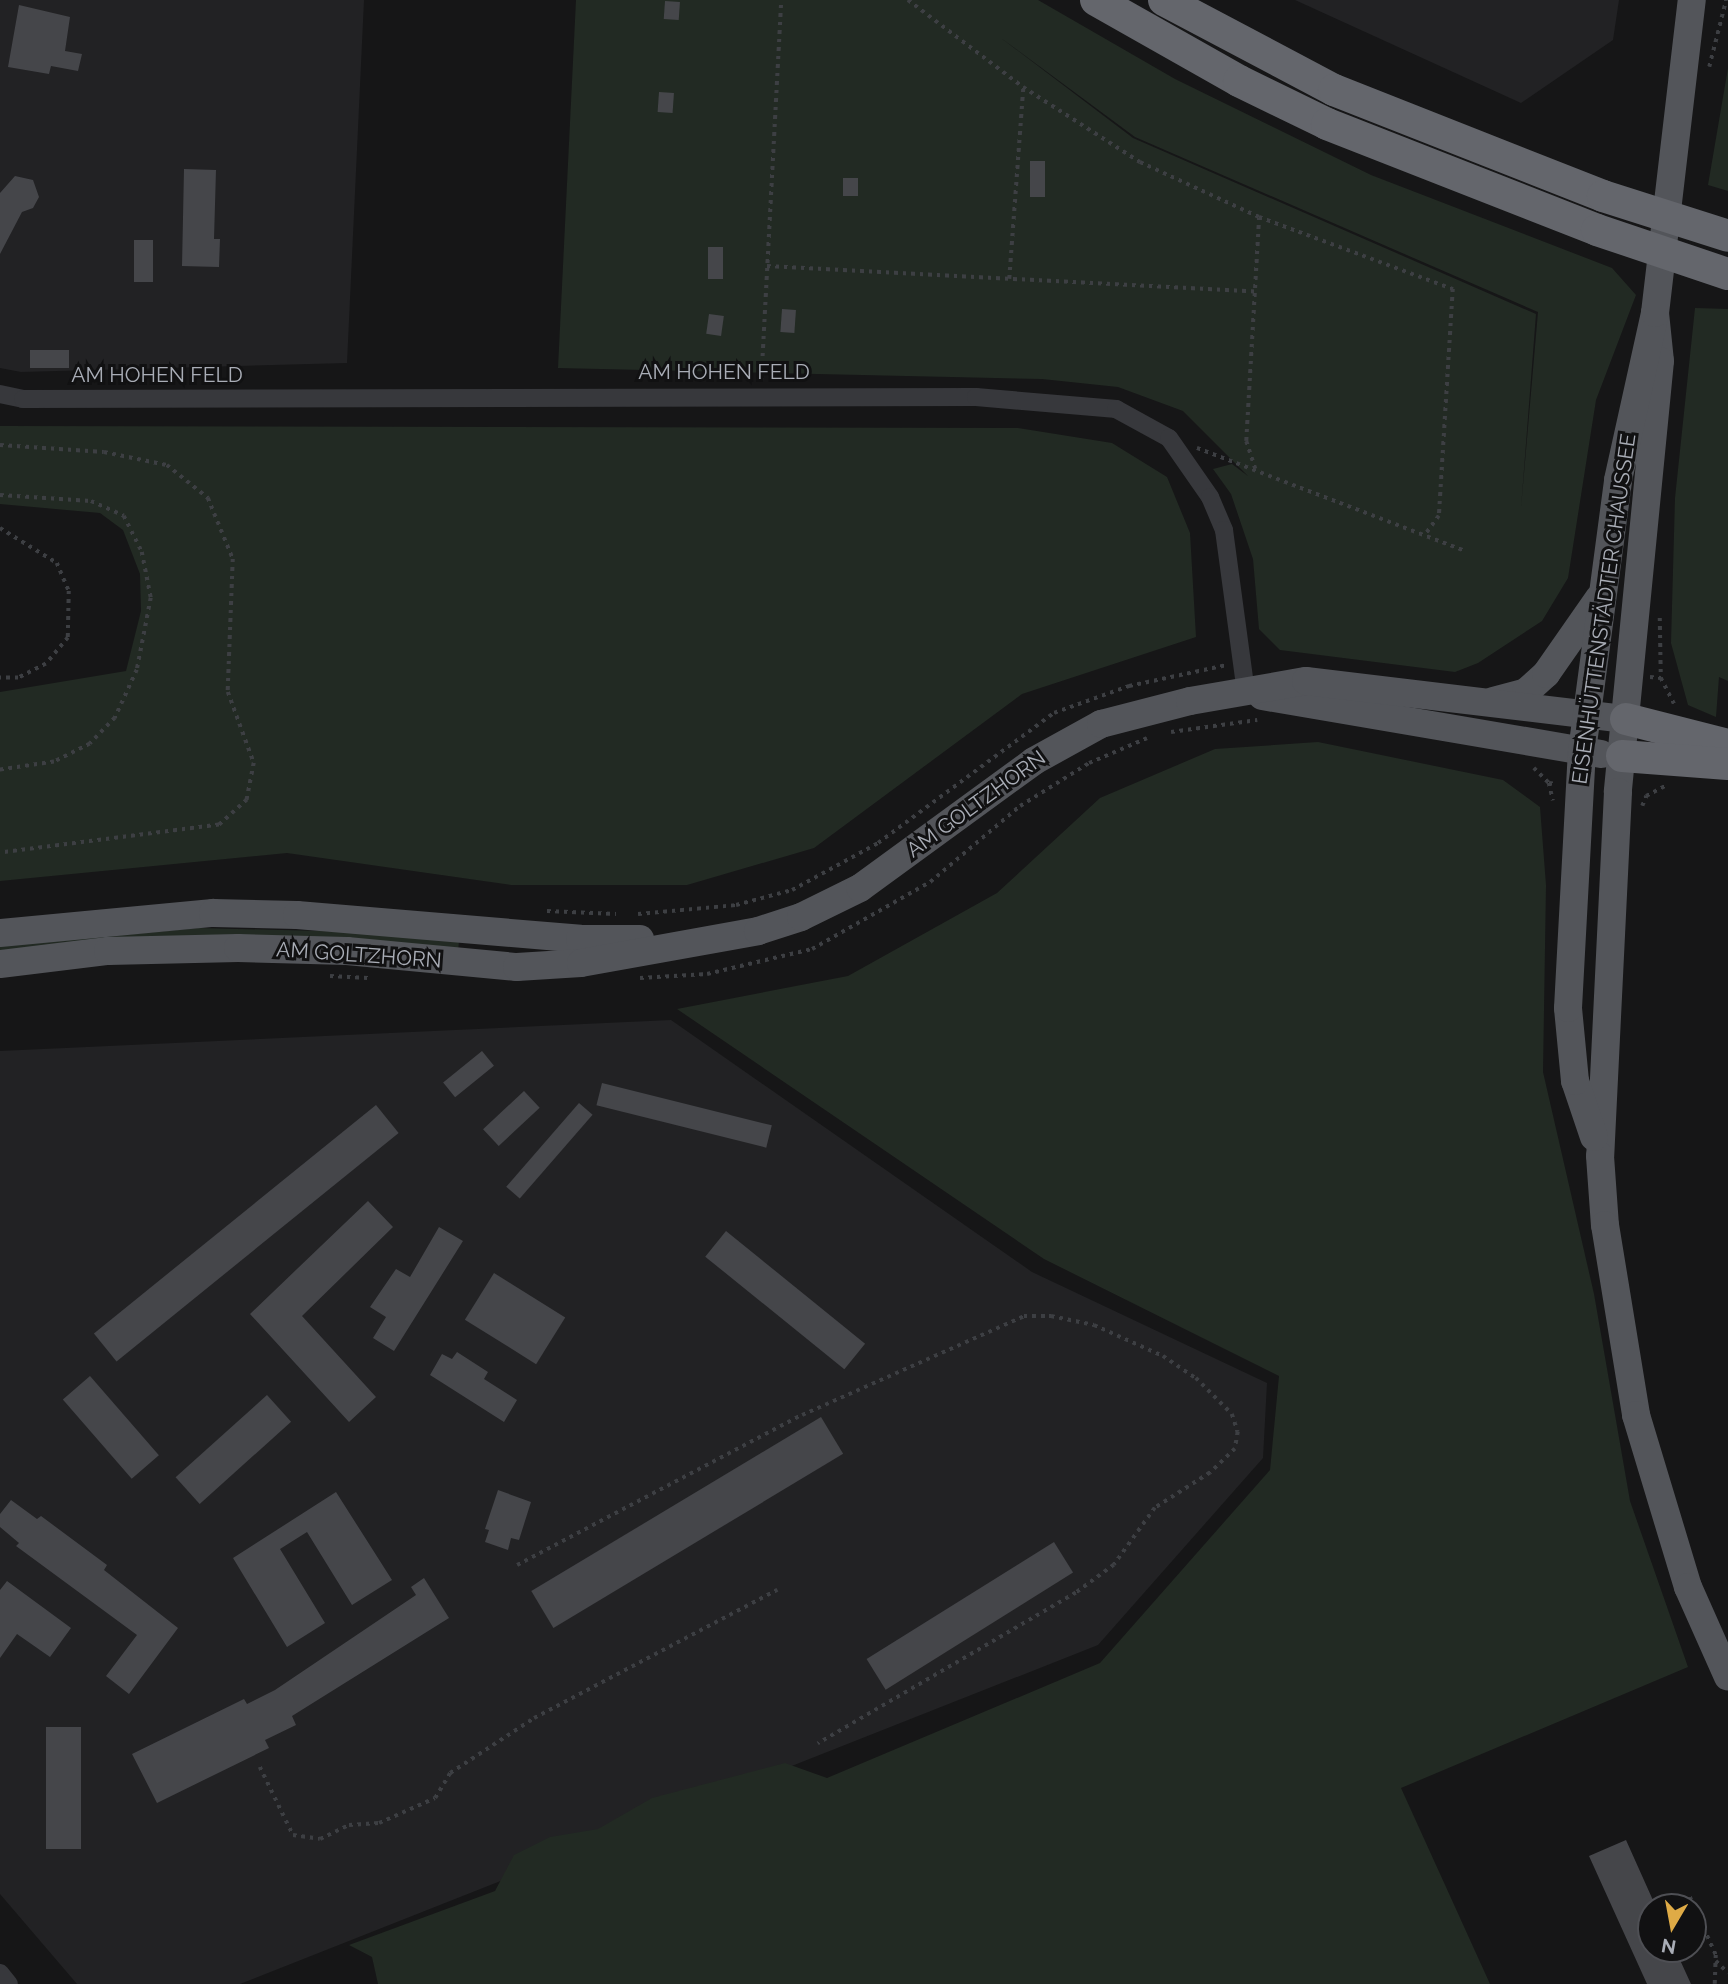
<!DOCTYPE html>
<html>
<head>
<meta charset="utf-8">
<style>
  body { margin:0 }
  #map { position:relative; width:1728px; height:1984px; overflow:hidden; background:#161617; font-family:Raleway,sans-serif }
  div>[style] { position:absolute }
  [style*='--x'] { left:calc(var(--x)*1px); top:calc(var(--y)*1px); width:calc(var(--w)*1px); rotate:calc(var(--a)*1deg) }
  .built>* { inset:0; background:#222224 }
  .green>* { inset:0; background:#222a23 }
  .building>* { inset:0; background:#45464a; transform-origin:0 0 }
  .path>* { height:3.5px; margin-top:-1.75px; transform-origin:0; background:repeating-linear-gradient(90deg,#3d3f43 0 3.5px,transparent 0 8.5px) }
  .minor>* { height:18px; margin:-9px; padding:0 9px; transform-origin:9px; border-radius:9px; background:#37383c }
  .primary>* { height:28px; margin:-14px; padding:0 14px; transform-origin:14px; border-radius:14px; background:#53555a }
  .motorway>* { height:32px; margin:-16px; padding:0 16px; transform-origin:16px; border-radius:16px; background:#64666c }
  .motorway-bridge>* { height:32px; margin:-16px; padding:0 16px; transform-origin:16px; border-radius:16px; background:#64666c }
  span { translate:-50% -50%; white-space:nowrap; text-align:center; line-height:1.15; -webkit-text-stroke:6px #111112; paint-order:stroke }
  .street-label { font-size:21px; color:#a9adb6 }
  .north { position:absolute; left:1637px; top:1893px; width:70px; height:70px; box-sizing:border-box; background:#111112; border:2px solid #4e4f54; border-radius:50%; rotate:190deg; font-size:19px; font-weight:700; line-height:28px; text-align:center; color:#a9adb6 }
  .north::after { content:''; display:block; margin:auto; width:24px; height:32px; background:#dfab46; clip-path:polygon(50% 0,100% 100%,50% 72%,0 100%) }
</style>
</head>
<body>
<div id="map">
  <div class="built">
    <i style="clip-path:polygon(0 0,364px 0,347px 363px,21px 372px,0 368px)"></i>
    <i style="clip-path:polygon(1295px 0,1619px 0,1613px 40px,1521px 103px)"></i>
    <i style="clip-path:polygon(671px 1020px,1032px 1272px,1267px 1383px,1263px 1458px,1098px 1645px,240px 1984px,77px 1984px,0 1894px,0 1051px)"></i>
  </div>
  <div class="green">
    <i style="clip-path:polygon(evenodd,576px 0,1038px 0,1175px 79px,1371px 175px,1612px 268px,1636px 295px,1596px 400px,1568px 578px,1542px 621px,1478px 663px,1455px 672px,1280px 650px,1259px 629px,1253px 559px,1231px 494px,1213px 469px,1232px 464px,1248px 476px,1183px 411px,1118px 387px,1042px 379px,558px 368px,576px 0,1001px 38px,1135px 137px,1538px 312px,1521px 508px,1536px 314px,1133px 138px,1001px 38px)"></i>
    <i style="clip-path:polygon(1728px 68px,1728px 191px,1708px 185px)"></i>
    <i style="clip-path:polygon(1695px 308px,1728px 309px,1728px 681px,1719px 677px,1716px 717px,1688px 705px,1671px 643px,1675px 498px)"></i>
    <i style="clip-path:polygon(0 426px,1018px 428px,1112px 443px,1167px 477px,1190px 533px,1196px 637px,1022px 694px,814px 848px,687px 885px,511px 885px,287px 853px,0 881px,0 692px,126px 671px,141px 611px,140px 574px,123px 530px,100px 513px,0 504px)"></i>
    <i style="clip-path:polygon(1318px 742px,1503px 780px,1540px 807px,1546px 885px,1543px 1072px,1594px 1294px,1630px 1501px,1688px 1667px,1401px 1788px,1490px 1984px,378px 1984px,372px 1957px,349px 1945px,495px 1891px,514px 1855px,550px 1837px,598px 1829px,652px 1798px,785px 1763px,827px 1778px,1100px 1663px,1270px 1470px,1279px 1376px,1044px 1259px,677px 1009px,848px 976px,997px 893px,1100px 798px,1215px 749px)"></i>
    <i style="clip-path:polygon(199px 928px,360px 932px,459px 941px,458px 952px,0 952px,0 946px)"></i>
  </div>
  <div class="building">
    <i style="left:665px;top:1px;width:15px;height:18px;rotate:4deg"></i>
    <i style="clip-path:polygon(19px 5px,70px 17px,65px 51px,82px 54px,78px 71px,51px 66px,49px 74px,8px 67px)"></i>
    <i style="left:659px;top:92px;width:15px;height:20px;rotate:4deg"></i>
    <i style="left:1030px;top:161px;width:15px;height:36px"></i>
    <i style="clip-path:polygon(184px 169px,216px 170px,214px 239px,220px 239px,219px 267px,182px 266px)"></i>
    <i style="clip-path:polygon(15px 176px,33px 180px,39px 197px,33px 208px,22px 212px,0 254px,0 193px)"></i>
    <i style="left:858px;top:178px;width:18px;height:15px;rotate:90deg"></i>
    <i style="left:134px;top:240px;width:19px;height:42px"></i>
    <i style="left:708px;top:247px;width:15px;height:32px"></i>
    <i style="left:782px;top:309px;width:14px;height:23px;rotate:4deg"></i>
    <i style="left:709px;top:314px;width:15px;height:20px;rotate:8deg"></i>
    <i style="left:30px;top:350px;width:39px;height:18px"></i>
    <i style="left:482px;top:1051px;width:19px;height:50px;rotate:51deg"></i>
    <i style="left:602px;top:1083px;width:175px;height:23px;rotate:14deg"></i>
    <i style="left:524px;top:1091px;width:23px;height:56px;rotate:47deg"></i>
    <i style="left:579px;top:1103px;width:18px;height:111px;rotate:41deg"></i>
    <i style="left:376px;top:1105px;width:36px;height:363px;rotate:51deg"></i>
    <i style="clip-path:polygon(368px 1201px,393px 1227px,302px 1316px,376px 1397px,349px 1422px,250px 1314px)"></i>
    <i style="clip-path:polygon(439px 1227px,463px 1241px,394px 1351px,373px 1338px,386px 1317px,370px 1307px,396px 1269px,410px 1277px)"></i>
    <i style="left:726px;top:1231px;width:179px;height:33px;rotate:39deg"></i>
    <i style="left:494px;top:1273px;width:84px;height:55px;rotate:32deg"></i>
    <i style="clip-path:polygon(457px 1352px,488px 1372px,484px 1379px,517px 1400px,504px 1422px,430px 1375px,442px 1354px,452px 1359px)"></i>
    <i style="left:90px;top:1376px;width:105px;height:36px;rotate:49deg"></i>
    <i style="left:267px;top:1395px;width:36px;height:123px;rotate:48deg"></i>
    <i style="left:821px;top:1417px;width:43px;height:338px;rotate:59deg"></i>
    <i style="clip-path:polygon(498px 1490px,531px 1502px,519px 1540px,511px 1538px,508px 1550px,485px 1542px,489px 1530px,485px 1529px)"></i>
    <i style="clip-path:polygon(336px 1492px,392px 1580px,352px 1605px,307px 1532px,280px 1549px,325px 1623px,287px 1647px,233px 1558px)"></i>
    <i style="clip-path:polygon(11px 1500px,37px 1519px,41px 1516px,107px 1565px,104px 1570px,178px 1628px,129px 1694px,106px 1676px,137px 1635px,16px 1546px,19px 1543px,0 1527px,0 1514px)"></i>
    <i style="left:1054px;top:1542px;width:36px;height:221px;rotate:58deg"></i>
    <i style="clip-path:polygon(424px 1578px,449px 1618px,292px 1716px,296px 1725px,265px 1740px,269px 1748px,157px 1803px,132px 1754px,244px 1699px,247px 1704px,275px 1690px,416px 1595px,411px 1587px)"></i>
    <i style="clip-path:polygon(7px 1581px,71px 1628px,50px 1657px,17px 1634px,0 1658px,0 1590px)"></i>
    <i style="left:46px;top:1727px;width:35px;height:122px"></i>
    <i style="clip-path:polygon(1626px 1840px,1656px 1907px,1651px 1907px,1651px 1949px,1675px 1949px,1691px 1984px,1647px 1984px,1589px 1856px)"></i>
  </div>
  <div class="path">
    <i style="--x:908;--y:0;--w:144;--a:37.1"></i>
    <i style="--x:1023;--y:87;--w:139;--a:32.7"></i>
    <i style="--x:1140;--y:162;--w:131;--a:24.8"></i>
    <i style="--x:1259;--y:217;--w:207;--a:20.4"></i>
    <i style="--x:1453;--y:289;--w:227;--a:93.5"></i>
    <i style="--x:1439;--y:516;--w:24;--a:126"></i>
    <i style="--x:1709;--y:67;--w:69;--a:-75.8"></i>
    <i style="--x:767;--y:266;--w:489;--a:3"></i>
    <i style="--x:1009;--y:279;--w:193;--a:-85.8"></i>
    <i style="--x:761;--y:382;--w:383;--a:-87"></i>
    <i style="--x:0;--y:445;--w:104;--a:3.9"></i>
    <i style="--x:104;--y:452;--w:64;--a:11.7"></i>
    <i style="--x:167;--y:465;--w:53;--a:38.8"></i>
    <i style="--x:208;--y:498;--w:66;--a:67.7"></i>
    <i style="--x:233;--y:559;--w:133;--a:92.2"></i>
    <i style="--x:228;--y:692;--w:76;--a:69.9"></i>
    <i style="--x:254;--y:763;--w:38;--a:101"></i>
    <i style="--x:247;--y:800;--w:38;--a:138"></i>
    <i style="--x:219;--y:825;--w:221;--a:172.7"></i>
    <i style="--x:1197;--y:448;--w:285;--a:21"></i>
    <i style="--x:1255;--y:469;--w:29;--a:-108"></i>
    <i style="--x:1246;--y:441;--w:223;--a:-86.7"></i>
    <i style="--x:0;--y:495;--w:91;--a:3.8"></i>
    <i style="--x:91;--y:501;--w:36;--a:24"></i>
    <i style="--x:124;--y:516;--w:40;--a:63.4"></i>
    <i style="--x:142;--y:552;--w:47;--a:78.9"></i>
    <i style="--x:151;--y:598;--w:73;--a:101"></i>
    <i style="--x:137;--y:670;--w:53;--a:114.6"></i>
    <i style="--x:115;--y:718;--w:36;--a:134"></i>
    <i style="--x:90;--y:744;--w:40;--a:153.4"></i>
    <i style="--x:54;--y:762;--w:55;--a:171.6"></i>
    <i style="--x:0;--y:528;--w:67;--a:31.6"></i>
    <i style="--x:57;--y:563;--w:30;--a:67"></i>
    <i style="--x:69;--y:591;--w:47;--a:91.2"></i>
    <i style="--x:68;--y:638;--w:34;--a:130"></i>
    <i style="--x:46;--y:664;--w:31;--a:153"></i>
    <i style="--x:18;--y:678;--w:18;--a:180"></i>
    <i style="--x:1660;--y:618;--w:60;--a:89"></i>
    <i style="--x:1661;--y:678;--w:29;--a:63"></i>
    <i style="--x:1650;--y:677;--w:11;--a:5"></i>
    <i style="--x:1171;--y:732;--w:87;--a:-7.9"></i>
    <i style="--x:1534;--y:768;--w:21;--a:45"></i>
    <i style="--x:1549;--y:783;--w:8;--a:7"></i>
    <i style="--x:1549;--y:783;--w:18;--a:77"></i>
    <i style="--x:1642;--y:806;--w:11;--a:-68"></i>
    <i style="--x:1646;--y:796;--w:24;--a:-28"></i>
    <i style="--x:547;--y:911;--w:69;--a:2.5"></i>
    <i style="--x:638;--y:914;--w:98;--a:-5.2"></i>
    <i style="--x:736;--y:905;--w:58;--a:-15"></i>
    <i style="--x:792;--y:890;--w:98;--a:-28.7"></i>
    <i style="--x:878;--y:843;--w:219;--a:-36.5"></i>
    <i style="--x:1054;--y:713;--w:80;--a:-19.8"></i>
    <i style="--x:1129;--y:686;--w:100;--a:-12.1"></i>
    <i style="--x:330;--y:976;--w:38;--a:3"></i>
    <i style="--x:640;--y:978;--w:67;--a:-3.4"></i>
    <i style="--x:707;--y:974;--w:108;--a:-13.4"></i>
    <i style="--x:812;--y:949;--w:136;--a:-29.6"></i>
    <i style="--x:930;--y:882;--w:118;--a:-40.2"></i>
    <i style="--x:1020;--y:806;--w:81;--a:-31.9"></i>
    <i style="--x:1089;--y:763;--w:63;--a:-23.3"></i>
    <i style="--x:517;--y:1565;--w:322;--a:-27.8"></i>
    <i style="--x:802;--y:1415;--w:243;--a:-24"></i>
    <i style="--x:1024;--y:1316;--w:27;--a:0"></i>
    <i style="--x:1051;--y:1316;--w:44;--a:11.8"></i>
    <i style="--x:1094;--y:1325;--w:76;--a:24.2"></i>
    <i style="--x:1163;--y:1356;--w:40;--a:34"></i>
    <i style="--x:1196;--y:1378;--w:51;--a:45"></i>
    <i style="--x:1232;--y:1414;--w:19;--a:72"></i>
    <i style="--x:1238;--y:1432;--w:17;--a:100"></i>
    <i style="--x:1235;--y:1449;--w:35;--a:136"></i>
    <i style="--x:1210;--y:1473;--w:65;--a:147.5"></i>
    <i style="--x:1155;--y:1508;--w:70;--a:125.7"></i>
    <i style="--x:1114;--y:1565;--w:47;--a:143.6"></i>
    <i style="--x:1076;--y:1593;--w:299;--a:149.7"></i>
    <i style="--x:260;--y:1767;--w:76;--a:64.1"></i>
    <i style="--x:293;--y:1835;--w:27;--a:8"></i>
    <i style="--x:320;--y:1839;--w:32;--a:-26"></i>
    <i style="--x:349;--y:1825;--w:30;--a:-4"></i>
    <i style="--x:379;--y:1823;--w:61;--a:-24.1"></i>
    <i style="--x:435;--y:1798;--w:29;--a:-59"></i>
    <i style="--x:450;--y:1773;--w:100;--a:-33.2"></i>
    <i style="--x:534;--y:1718;--w:275;--a:-27.8"></i>
    <i style="--x:1669;--y:1907;--w:23;--a:-25"></i>
    <i style="--x:1690;--y:1897;--w:64;--a:65.9"></i>
    <i style="--x:1716;--y:1955;--w:29;--a:92"></i>
    <i style="--x:1716;--y:1961;--w:17;--a:45"></i>
  </div>
  <div class="minor">
    <i style="--x:0;--y:394;--w:24;--a:12"></i>
    <i style="--x:23;--y:399;--w:953;--a:-0.12"></i>
    <i style="--x:976;--y:397;--w:141;--a:4.9"></i>
    <i style="--x:1116;--y:409;--w:60;--a:28.7"></i>
    <i style="--x:1169;--y:438;--w:72;--a:55.2"></i>
    <i style="--x:1210;--y:497;--w:36;--a:67"></i>
    <i style="--x:1224;--y:530;--w:163;--a:82.3"></i>
    <i style="--x:0;--y:1973;--w:14;--a:51"></i>
  </div>
  <div class="primary">
    <i style="--x:1655;--y:313;--w:48;--a:84.1"></i>
    <i style="--x:1660;--y:361;--w:433;--a:95.6"></i>
    <i style="--x:1618;--y:792;--w:364;--a:92.8"></i>
    <i style="--x:1600;--y:1156;--w:69;--a:85.9"></i>
    <i style="--x:1605;--y:1225;--w:193;--a:80.7"></i>
    <i style="--x:1636;--y:1415;--w:180;--a:73.2"></i>
    <i style="--x:1688;--y:1587;--w:98;--a:66"></i>
    <i style="--x:1262;--y:696;--w:344;--a:9.7"></i>
    <i style="--x:1493;--y:701;--w:34;--a:-15"></i>
    <i style="--x:1526;--y:692;--w:27;--a:-42"></i>
    <i style="--x:1546;--y:674;--w:93;--a:-55.1"></i>
    <i style="--x:0;--y:933;--w:214;--a:-5.4"></i>
    <i style="--x:213;--y:913;--w:84;--a:1.4"></i>
    <i style="--x:297;--y:915;--w:284;--a:4.8"></i>
    <i style="--x:580;--y:939;--w:60;--a:0"></i>
    <i style="--x:0;--y:964;--w:109;--a:-6.9"></i>
    <i style="--x:108;--y:951;--w:130;--a:-1.3"></i>
    <i style="--x:238;--y:948;--w:109;--a:1.6"></i>
    <i style="--x:347;--y:951;--w:171;--a:5.4"></i>
    <i style="--x:517;--y:967;--w:64;--a:-3.6"></i>
    <i style="--x:581;--y:963;--w:180;--a:-10.2"></i>
    <i style="--x:758;--y:931;--w:45;--a:-18"></i>
    <i style="--x:801;--y:917;--w:66;--a:-26.2"></i>
    <i style="--x:860;--y:888;--w:215;--a:-36.1"></i>
    <i style="--x:1034;--y:761;--w:77;--a:-28.9"></i>
    <i style="--x:1101;--y:724;--w:92;--a:-14.5"></i>
    <i style="--x:1190;--y:701;--w:118;--a:-9.8"></i>
    <i style="--x:1306;--y:681;--w:322;--a:6.8"></i>
    <i style="--x:1594;--y:1137;--w:59;--a:-108.7"></i>
    <i style="--x:1575;--y:1081;--w:73;--a:-95.5"></i>
    <i style="--x:1568;--y:1008;--w:257;--a:-86.9"></i>
    <i style="--x:1582;--y:751;--w:273;--a:-82.4"></i>
    <i style="--x:1618;--y:480;--w:171;--a:-77.5"></i>
    <i style="--x:1655;--y:313;--w:315;--a:-83.3"></i>
  </div>
  <div class="motorway">
    <i style="--x:1096;--y:0;--w:164;--a:29.5"></i>
    <i style="--x:1239;--y:81;--w:98;--a:26"></i>
    <i style="--x:1327;--y:124;--w:290;--a:21.4"></i>
    <i style="--x:1164;--y:0;--w:192;--a:27.9"></i>
    <i style="--x:1334;--y:90;--w:289;--a:21.5"></i>
    <i style="--x:1626;--y:719;--w:105;--a:14.3"></i>
    <i style="--x:1622;--y:756;--w:106;--a:4.3"></i>
  </div>
  <div class="motorway-bridge">
    <i style="--x:1603;--y:196;--w:131;--a:17.7"></i>
    <i style="--x:1597;--y:230;--w:138;--a:18.6"></i>
  </div>
  <div class="street-label">
    <span style="left:724px;top:372px">AM HOHEN FELD</span>
    <span style="left:157px;top:375px">AM HOHEN FELD</span>
    <span style="left:1604px;top:609px;rotate:-82deg">EISENHÜTTENSTÄDTER CHAUSSEE</span>
    <span style="left:976px;top:804px;rotate:-36deg">AM GOLTZHORN</span>
    <span style="left:359px;top:955px;rotate:4deg">AM GOLTZHORN</span>
  </div>
  <div class="north">N</div>
</div>
</body>
</html>
